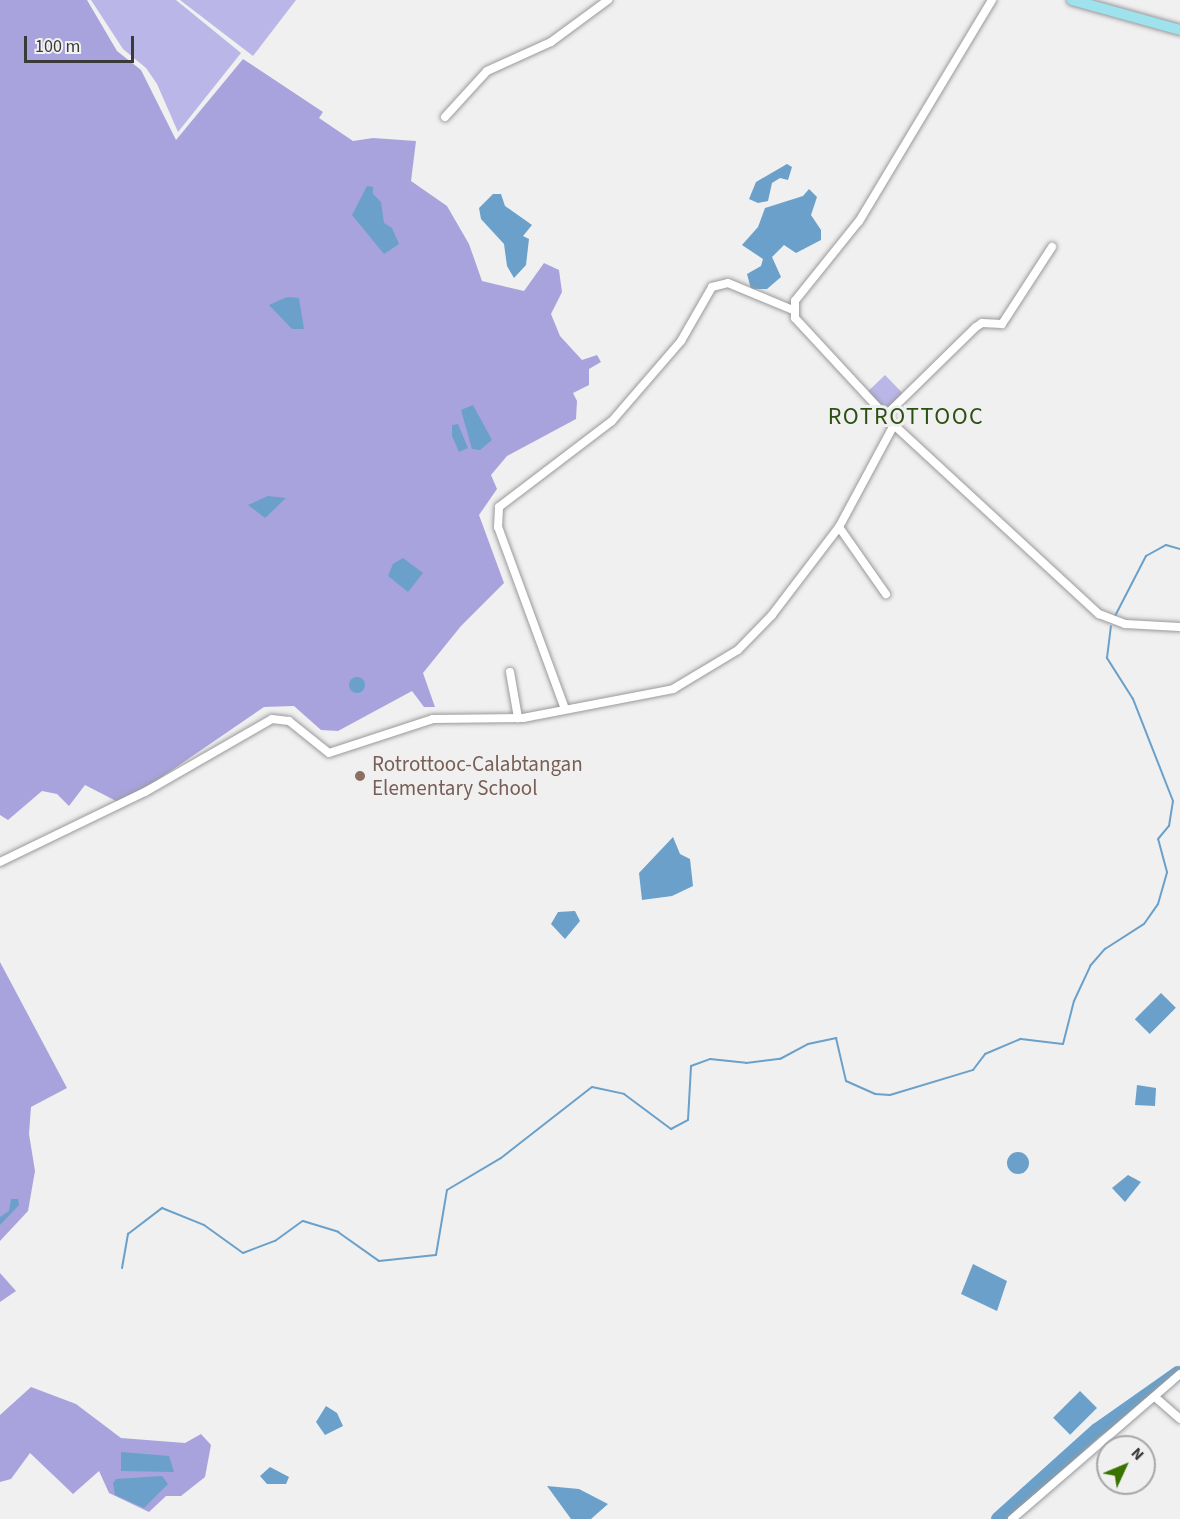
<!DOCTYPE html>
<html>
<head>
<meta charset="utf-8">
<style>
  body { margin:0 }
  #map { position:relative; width:1180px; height:1519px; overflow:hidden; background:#f0f0f1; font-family:"Source Sans 3",sans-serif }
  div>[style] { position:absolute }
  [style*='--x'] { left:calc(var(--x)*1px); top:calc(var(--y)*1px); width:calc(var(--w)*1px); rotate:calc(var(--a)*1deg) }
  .green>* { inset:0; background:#bab6e7; transform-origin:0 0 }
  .forest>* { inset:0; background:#a9a3dd }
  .water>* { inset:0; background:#6aa0c9; transform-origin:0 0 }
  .round { border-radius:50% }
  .stream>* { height:2px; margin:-1px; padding:0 1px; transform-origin:1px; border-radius:1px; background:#6aa0c9 }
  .river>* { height:14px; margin:-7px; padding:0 7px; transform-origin:7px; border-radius:7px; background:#6aa0c9 }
  .roads { filter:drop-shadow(0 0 2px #9a9a9b) drop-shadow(0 0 2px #9a9a9b) }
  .minor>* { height:8px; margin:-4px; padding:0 4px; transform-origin:4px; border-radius:4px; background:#fff }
  .major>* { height:10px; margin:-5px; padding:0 5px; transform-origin:5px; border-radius:5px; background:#9ee2ee }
  .dots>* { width:16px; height:16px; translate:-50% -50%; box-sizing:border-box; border:3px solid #f0f0f1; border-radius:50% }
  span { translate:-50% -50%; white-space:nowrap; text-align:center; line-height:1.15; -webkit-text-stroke:6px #f0f0f1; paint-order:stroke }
  .education-label { font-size:21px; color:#785e54 }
  .left { translate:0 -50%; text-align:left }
  .quarter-label { font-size:24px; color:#2c5011; letter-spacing:1.5px }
  .north { position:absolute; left:1096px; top:1435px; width:60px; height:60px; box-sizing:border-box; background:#f0f0f1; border:2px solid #a7a7a8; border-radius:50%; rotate:46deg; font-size:16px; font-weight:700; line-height:24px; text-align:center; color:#3a3a3b }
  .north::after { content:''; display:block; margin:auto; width:21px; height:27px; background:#3b7300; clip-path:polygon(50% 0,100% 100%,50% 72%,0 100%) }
  .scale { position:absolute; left:24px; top:36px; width:110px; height:27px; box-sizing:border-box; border:3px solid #3a3a3b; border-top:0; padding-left:8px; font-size:18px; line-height:21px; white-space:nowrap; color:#3a3a3b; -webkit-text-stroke:4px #f0f0f1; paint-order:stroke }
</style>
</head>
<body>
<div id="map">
  <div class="green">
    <i style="clip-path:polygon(91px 0,176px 0,241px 53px,178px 132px,157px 84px,146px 68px,123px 49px)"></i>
    <i style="clip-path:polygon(180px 0,296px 0,253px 56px)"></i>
    <i style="left:885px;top:375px;width:29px;height:27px;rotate:46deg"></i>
  </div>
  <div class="forest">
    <i style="clip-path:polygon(0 0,87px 0,117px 51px,141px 70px,176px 140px,243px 59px,323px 112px,319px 118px,353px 141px,373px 138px,416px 141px,411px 181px,447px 206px,469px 244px,482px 281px,524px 291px,544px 263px,559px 270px,562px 292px,551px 314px,560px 336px,582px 360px,597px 355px,601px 362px,589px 369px,589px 385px,573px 393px,577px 401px,576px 419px,507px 456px,491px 475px,497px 489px,479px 515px,504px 583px,461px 626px,423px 673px,435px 707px,424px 707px,412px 691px,338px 731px,321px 730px,294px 706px,264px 707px,156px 781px,118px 802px,85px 785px,69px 806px,57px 794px,42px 791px,8px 820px,0 815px)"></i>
    <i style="clip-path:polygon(0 962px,67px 1088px,31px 1107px,29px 1134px,35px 1171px,28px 1211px,0 1241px)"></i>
    <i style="clip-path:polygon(0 1273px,16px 1291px,0 1302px)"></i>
    <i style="clip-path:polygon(31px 1387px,76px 1404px,121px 1438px,185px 1443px,201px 1434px,211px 1445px,205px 1477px,181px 1496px,166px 1496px,149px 1512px,109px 1493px,99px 1471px,73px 1494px,30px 1453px,11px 1479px,0 1482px,0 1415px)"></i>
  </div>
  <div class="water">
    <i style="clip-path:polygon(787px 164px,792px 167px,788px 180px,780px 178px,772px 183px,768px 201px,758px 203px,749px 199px,756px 182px)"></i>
    <i style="clip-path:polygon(367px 186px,373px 187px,373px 194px,381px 202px,384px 223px,392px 228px,399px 244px,384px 254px,352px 215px)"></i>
    <i style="clip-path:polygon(809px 189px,817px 197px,811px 215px,821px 230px,821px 240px,796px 253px,784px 245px,772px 257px,781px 277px,767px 289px,751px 289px,747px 274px,761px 266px,763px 259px,742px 245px,758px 227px,765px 208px,803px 196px)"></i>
    <i style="clip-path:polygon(493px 194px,501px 194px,505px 206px,532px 225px,523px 236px,529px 239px,526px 265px,514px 278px,507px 266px,504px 244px,481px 219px,479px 208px)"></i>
    <i style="clip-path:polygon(287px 297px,299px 298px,304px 329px,292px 329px,269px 305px)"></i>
    <i style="clip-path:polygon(473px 405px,492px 440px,480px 450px,472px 449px,461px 410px)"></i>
    <i style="clip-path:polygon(458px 424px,468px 448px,459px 452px,452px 436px,452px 425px)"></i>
    <i style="clip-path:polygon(268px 496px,286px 498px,265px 518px,248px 505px)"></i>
    <i style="clip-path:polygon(403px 558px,423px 573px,408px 592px,388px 576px,393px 564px)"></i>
    <i class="round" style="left:349px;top:677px;width:16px;height:16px"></i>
    <i style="clip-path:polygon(673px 837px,680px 854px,690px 859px,693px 886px,672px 896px,642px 900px,639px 873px)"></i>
    <i style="clip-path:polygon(575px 911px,580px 921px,565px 939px,551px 924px,558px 912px)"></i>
    <i style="left:1161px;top:993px;width:21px;height:37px;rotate:45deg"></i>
    <i style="clip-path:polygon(1137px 1085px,1156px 1088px,1155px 1106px,1135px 1105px)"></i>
    <i class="round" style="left:1007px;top:1152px;width:22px;height:22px"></i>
    <i style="clip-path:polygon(1128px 1175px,1141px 1182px,1125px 1202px,1112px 1188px)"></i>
    <i style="clip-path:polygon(11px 1199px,18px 1199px,19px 1205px,0 1225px,0 1217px,9px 1211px)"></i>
    <i style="clip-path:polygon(973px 1264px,1007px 1281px,997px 1311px,961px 1294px)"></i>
    <i style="left:1080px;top:1391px;width:24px;height:38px;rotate:45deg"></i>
    <i style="clip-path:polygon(326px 1406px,337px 1413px,343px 1426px,325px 1435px,316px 1422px)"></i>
    <i style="clip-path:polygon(121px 1452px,169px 1456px,174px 1472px,121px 1471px)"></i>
    <i style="clip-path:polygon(270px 1467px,289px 1477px,286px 1484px,267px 1484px,260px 1476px)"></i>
    <i style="clip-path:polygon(162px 1476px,168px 1484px,144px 1508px,115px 1495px,113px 1483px,116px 1479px)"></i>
    <i style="clip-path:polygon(547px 1486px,579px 1489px,608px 1504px,591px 1519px,571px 1519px)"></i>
  </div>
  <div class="stream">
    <i style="--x:1114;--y:618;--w:70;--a:-62.7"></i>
    <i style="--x:1146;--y:556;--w:23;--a:-29"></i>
    <i style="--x:1166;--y:545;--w:15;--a:16"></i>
    <i style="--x:122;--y:1268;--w:35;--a:-80"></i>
    <i style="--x:128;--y:1234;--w:43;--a:-37.4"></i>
    <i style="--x:162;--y:1208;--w:45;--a:22"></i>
    <i style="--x:204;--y:1225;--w:48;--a:35.7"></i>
    <i style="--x:243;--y:1253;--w:34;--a:-21"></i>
    <i style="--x:275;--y:1241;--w:34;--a:-36"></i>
    <i style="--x:303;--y:1221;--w:37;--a:17"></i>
    <i style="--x:338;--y:1232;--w:50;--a:35.3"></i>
    <i style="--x:379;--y:1261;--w:57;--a:-6"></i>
    <i style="--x:436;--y:1255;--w:66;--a:-80.4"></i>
    <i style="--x:447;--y:1190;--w:63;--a:-30.7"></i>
    <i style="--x:501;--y:1158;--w:115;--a:-38"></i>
    <i style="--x:592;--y:1087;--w:33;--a:12"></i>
    <i style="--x:624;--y:1094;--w:59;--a:36.7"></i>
    <i style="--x:671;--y:1129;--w:19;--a:-28"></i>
    <i style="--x:688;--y:1120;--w:54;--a:-86.8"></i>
    <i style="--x:691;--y:1066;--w:20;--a:-20"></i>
    <i style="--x:710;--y:1059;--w:36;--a:6"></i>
    <i style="--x:746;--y:1063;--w:34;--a:-7"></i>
    <i style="--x:780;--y:1059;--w:32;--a:-28"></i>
    <i style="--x:808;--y:1044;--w:29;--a:-12"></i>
    <i style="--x:836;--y:1038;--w:44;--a:76.9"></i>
    <i style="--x:846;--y:1081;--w:32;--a:24"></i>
    <i style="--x:875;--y:1094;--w:15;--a:4"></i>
    <i style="--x:890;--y:1095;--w:87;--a:-16.8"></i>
    <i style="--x:973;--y:1070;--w:20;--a:-53"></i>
    <i style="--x:985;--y:1054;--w:39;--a:-23"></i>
    <i style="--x:1021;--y:1039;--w:42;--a:6.8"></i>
    <i style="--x:1063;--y:1044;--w:44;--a:-75.7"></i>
    <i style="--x:1074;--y:1001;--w:38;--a:-65"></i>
    <i style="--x:1090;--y:966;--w:23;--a:-49"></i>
    <i style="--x:1105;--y:949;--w:46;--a:-32.7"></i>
    <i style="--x:1144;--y:924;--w:24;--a:-55"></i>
    <i style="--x:1158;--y:904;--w:33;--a:-74"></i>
    <i style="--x:1167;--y:872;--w:34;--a:-105"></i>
    <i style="--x:1158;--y:839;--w:17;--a:-50"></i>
    <i style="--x:1169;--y:826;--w:25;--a:-81"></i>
    <i style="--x:1173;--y:801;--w:110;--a:-111.4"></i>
    <i style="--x:1133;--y:699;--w:49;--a:-122.4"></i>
    <i style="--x:1107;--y:658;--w:32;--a:-83"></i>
  </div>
  <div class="river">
    <i style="--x:998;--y:1519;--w:133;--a:-42"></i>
    <i style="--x:1097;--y:1430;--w:99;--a:-35.1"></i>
  </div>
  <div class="roads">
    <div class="minor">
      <i style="--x:992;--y:0;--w:258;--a:121"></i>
      <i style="--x:859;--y:221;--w:102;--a:128.7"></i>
      <i style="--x:795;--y:301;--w:17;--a:90"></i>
      <i style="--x:795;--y:318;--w:146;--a:47.2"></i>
      <i style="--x:894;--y:425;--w:279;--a:42.7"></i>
      <i style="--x:1099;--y:614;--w:28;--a:21"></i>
      <i style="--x:1125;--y:624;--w:55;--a:3.1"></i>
      <i style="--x:445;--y:117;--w:62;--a:-47.6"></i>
      <i style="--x:487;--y:71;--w:70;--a:-24.4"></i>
      <i style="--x:551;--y:42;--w:71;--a:-36.4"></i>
      <i style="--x:885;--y:416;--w:127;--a:-44.4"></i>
      <i style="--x:976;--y:327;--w:7;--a:-34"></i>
      <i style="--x:982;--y:323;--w:20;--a:3"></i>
      <i style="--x:1002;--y:324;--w:92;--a:-57"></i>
      <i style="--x:839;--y:527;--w:82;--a:55"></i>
      <i style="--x:510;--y:672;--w:47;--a:80.1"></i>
      <i style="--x:565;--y:709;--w:194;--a:-110.2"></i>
      <i style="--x:498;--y:527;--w:20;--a:-87"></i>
      <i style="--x:499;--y:507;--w:142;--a:-37.3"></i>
      <i style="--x:612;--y:421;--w:106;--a:-49.2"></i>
      <i style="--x:681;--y:341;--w:62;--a:-60.1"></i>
      <i style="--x:712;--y:287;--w:16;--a:-14"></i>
      <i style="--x:728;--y:283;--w:70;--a:22.6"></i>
      <i style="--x:0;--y:862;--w:161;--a:-25.8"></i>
      <i style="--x:145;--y:792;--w:146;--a:-29.9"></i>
      <i style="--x:272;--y:719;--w:17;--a:7"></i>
      <i style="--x:289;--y:721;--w:51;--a:38.7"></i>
      <i style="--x:329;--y:753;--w:109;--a:-18.1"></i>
      <i style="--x:433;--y:719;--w:90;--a:-0.6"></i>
      <i style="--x:523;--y:718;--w:153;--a:-10.9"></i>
      <i style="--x:673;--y:689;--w:76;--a:-31"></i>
      <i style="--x:738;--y:650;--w:49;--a:-45.8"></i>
      <i style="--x:772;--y:615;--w:111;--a:-52.7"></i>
      <i style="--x:839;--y:527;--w:116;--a:-61.7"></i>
      <i style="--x:1155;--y:1397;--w:33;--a:41"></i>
      <i style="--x:1012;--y:1519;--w:222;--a:-40.8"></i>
    </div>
    <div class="major">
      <i style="--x:1072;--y:0;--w:112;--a:15.5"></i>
    </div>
  </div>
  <div class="dots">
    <i style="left:360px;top:776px;background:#8d6e63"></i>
  </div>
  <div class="education-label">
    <span class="left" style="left:372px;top:776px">Rotrottooc-Calabtangan<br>Elementary School</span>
  </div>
  <div class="quarter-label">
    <span style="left:906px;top:417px">ROTROTTOOC</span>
  </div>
  <div class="north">N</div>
  <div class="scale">100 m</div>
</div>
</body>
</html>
